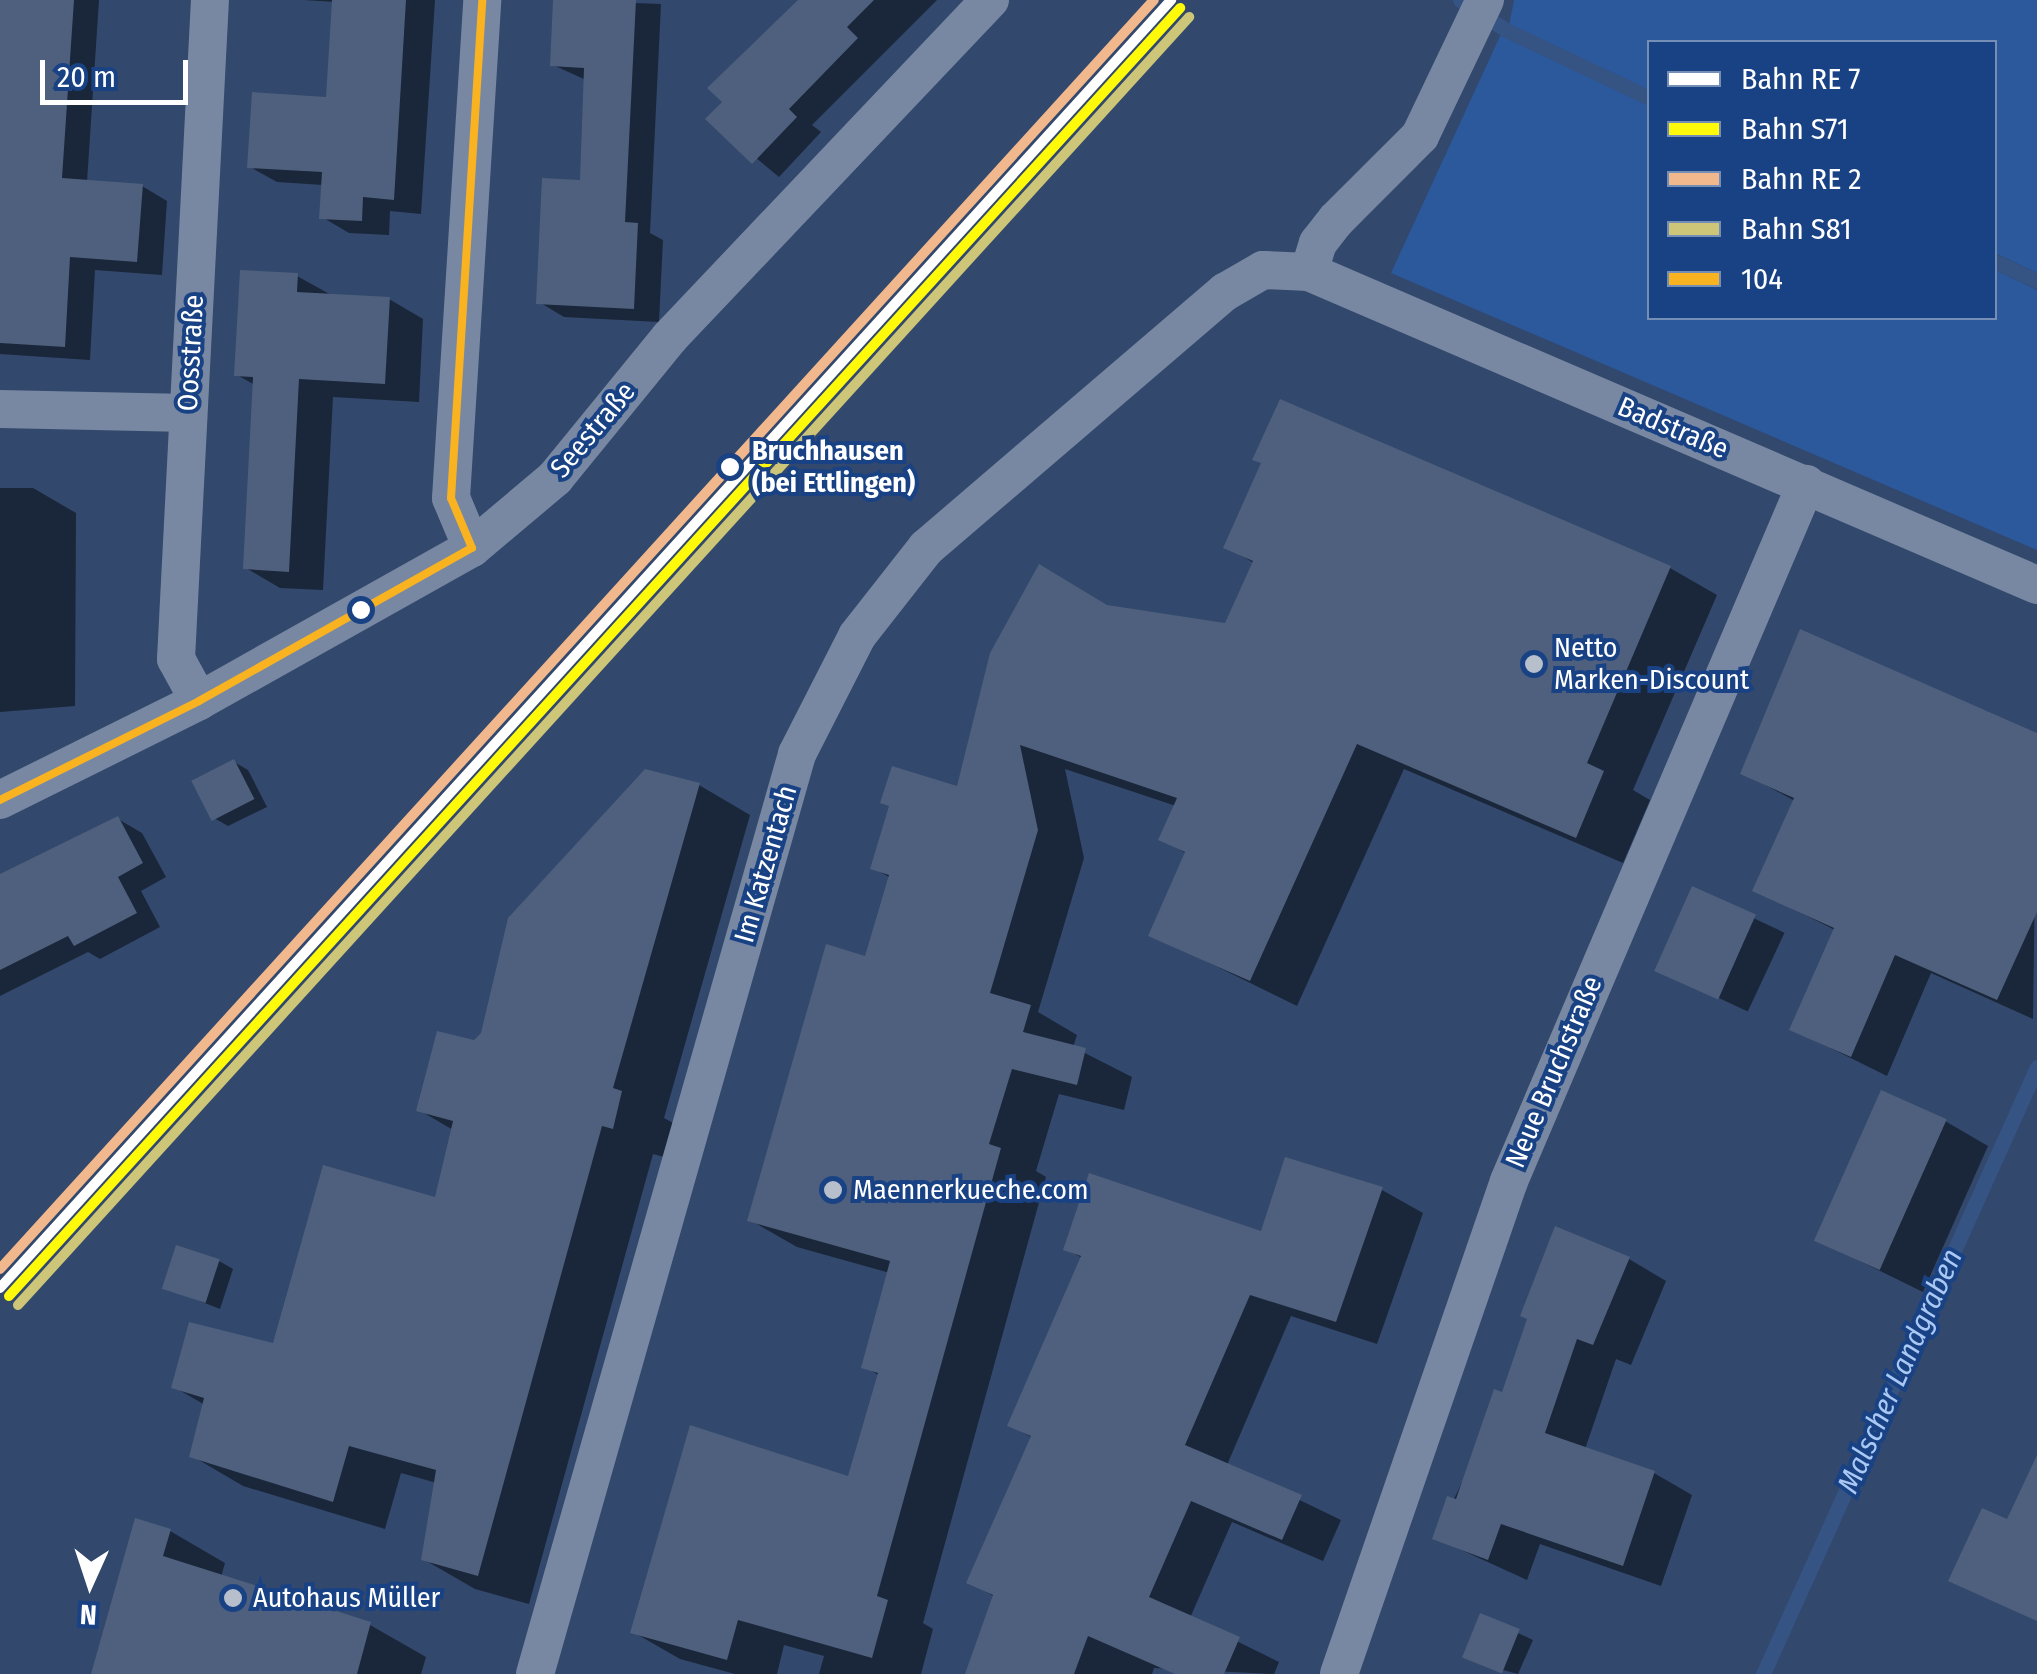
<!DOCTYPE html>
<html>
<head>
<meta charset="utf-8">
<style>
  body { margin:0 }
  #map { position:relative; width:2037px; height:1674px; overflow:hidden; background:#32486c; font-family:"Fira Sans Condensed",sans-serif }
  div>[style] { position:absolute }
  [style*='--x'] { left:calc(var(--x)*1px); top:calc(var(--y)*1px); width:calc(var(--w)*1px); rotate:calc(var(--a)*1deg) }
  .green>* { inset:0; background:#2c589c }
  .shadow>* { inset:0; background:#0007; transform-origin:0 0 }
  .stream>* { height:15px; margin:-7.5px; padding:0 7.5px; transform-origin:7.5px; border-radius:7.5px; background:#355383 }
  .building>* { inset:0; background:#4e607d; transform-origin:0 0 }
  .street>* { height:38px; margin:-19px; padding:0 19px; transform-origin:19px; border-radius:19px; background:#7888a2 }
  .bus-1>* { height:8px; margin:-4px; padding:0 4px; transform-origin:4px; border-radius:4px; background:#f9b220 }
  .rail-1>* { height:10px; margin:-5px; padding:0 5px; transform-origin:5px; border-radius:5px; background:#fff }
  .rail-2>* { height:10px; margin:-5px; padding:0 5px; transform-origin:5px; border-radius:5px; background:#fff90a }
  .rail-3>* { height:10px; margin:-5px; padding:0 5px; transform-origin:5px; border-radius:5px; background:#f1b78d }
  .rail-4>* { height:10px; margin:-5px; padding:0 5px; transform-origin:5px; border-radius:5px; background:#cdc678 }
  .dots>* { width:28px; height:28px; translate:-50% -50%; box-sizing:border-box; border:5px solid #194285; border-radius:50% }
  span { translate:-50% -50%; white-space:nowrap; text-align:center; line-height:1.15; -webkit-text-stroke:8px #194285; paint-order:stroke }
  .street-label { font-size:28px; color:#fff }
  .stop-label { font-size:28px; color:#fff; font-weight:700 }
  .left { translate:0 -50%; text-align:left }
  .poi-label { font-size:28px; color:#fff }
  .water-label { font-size:30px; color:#aac8f4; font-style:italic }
  .legend { position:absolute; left:1647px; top:40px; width:350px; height:280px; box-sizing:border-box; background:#194285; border:2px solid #758eb6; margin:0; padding:12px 18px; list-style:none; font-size:30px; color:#fff }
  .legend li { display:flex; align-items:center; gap:20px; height:50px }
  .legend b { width:50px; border:2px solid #758eb6 }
  .north { position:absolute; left:40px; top:1534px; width:100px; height:100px; -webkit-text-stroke:8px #194285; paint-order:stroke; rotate:183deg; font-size:28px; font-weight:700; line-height:40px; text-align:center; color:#fff }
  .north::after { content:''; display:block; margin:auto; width:35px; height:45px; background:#fff; clip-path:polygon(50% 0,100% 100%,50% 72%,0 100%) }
  .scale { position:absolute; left:40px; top:60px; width:148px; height:45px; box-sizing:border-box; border:5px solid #fff; border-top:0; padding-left:12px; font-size:30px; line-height:35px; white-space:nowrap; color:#fff; -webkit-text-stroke:8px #194285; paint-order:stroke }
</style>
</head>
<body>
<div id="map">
  <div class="green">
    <i style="clip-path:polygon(1514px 0,2037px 0,2037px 273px,1995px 253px,1994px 42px,1650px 42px,1649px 91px,1509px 26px)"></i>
    <i style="clip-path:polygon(1501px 34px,1649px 105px,1650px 318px,1994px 318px,1995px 270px,2037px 290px,2037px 550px,1391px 273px)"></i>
  </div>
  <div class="shadow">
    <i style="clip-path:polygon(0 0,99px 0,87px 182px,142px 186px,167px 201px,162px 275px,95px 270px,90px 360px,0 354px)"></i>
    <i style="clip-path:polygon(304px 0,435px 0,421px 214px,390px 211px,389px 235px,349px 233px,322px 217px,323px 185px,277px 182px,250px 167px,328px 100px,335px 2px)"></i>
    <i style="clip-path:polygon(556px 0,661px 4px,650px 233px,663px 240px,659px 322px,564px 317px,539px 302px,582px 183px,586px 80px,553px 65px)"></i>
    <i style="clip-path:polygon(800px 0,937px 0,812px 125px,821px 132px,779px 177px,709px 119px)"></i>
    <i style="clip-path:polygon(297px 276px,333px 296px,389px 299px,423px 319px,419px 402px,333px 397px,323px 590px,280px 588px,246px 568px,255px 385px,237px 375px)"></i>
    <i style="clip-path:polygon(0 488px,33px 488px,76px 513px,75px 706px,0 712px)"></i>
    <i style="clip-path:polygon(1227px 547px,1670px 568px,1717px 595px,1633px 790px,1650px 800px,1623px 863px,1404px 769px,1297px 1006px,1151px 934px,1187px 854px,1161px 839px,1176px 806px,1065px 769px,1084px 858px,1038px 1012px,1077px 1035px,1073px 1047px,1132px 1077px,1124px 1110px,1059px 1094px,1036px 1171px,1046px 1177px,923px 1623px,933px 1629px,921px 1674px,819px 1674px,824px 1656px,784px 1645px,777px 1674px,735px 1674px,680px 1659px,633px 1632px,850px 1480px,880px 1376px,864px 1366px,890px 1273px,797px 1247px,750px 1220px,867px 959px,891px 878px,873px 868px,959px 789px,1108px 608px,1227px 625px,1254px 563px)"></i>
    <i style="clip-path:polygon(2037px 736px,2033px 1019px,1931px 973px,1887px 1076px,1792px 1029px,1835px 930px,1755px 890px,1795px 801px,1743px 773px)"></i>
    <i style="clip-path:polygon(234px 762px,248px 770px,267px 807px,228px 826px,214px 818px)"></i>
    <i style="clip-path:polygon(699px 785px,750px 815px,664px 1118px,673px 1123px,664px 1157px,653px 1154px,529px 1604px,475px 1589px,423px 1559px,437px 1483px,401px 1473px,385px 1529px,243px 1486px,192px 1456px,205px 1405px,174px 1387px,274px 1346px,437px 1200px,453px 1130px,419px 1110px)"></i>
    <i style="clip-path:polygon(118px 819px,142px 833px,166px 877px,141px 891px,160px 927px,100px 959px,88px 952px,0 996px,0 878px)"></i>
    <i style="left:1693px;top:890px;width:101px;height:87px;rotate:25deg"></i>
    <i style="clip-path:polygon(1945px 1121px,1988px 1146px,1923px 1292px,1817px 1240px)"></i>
    <i style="clip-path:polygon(1286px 1160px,1382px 1190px,1423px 1213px,1377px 1344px,1291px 1316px,1227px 1465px,1341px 1520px,1323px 1561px,1232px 1522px,1190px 1618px,1279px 1662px,1274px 1674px,1154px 1668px,1152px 1674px,968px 1674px,995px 1597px,969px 1582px,1033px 1438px,1010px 1425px,1082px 1258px,1066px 1249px,1262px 1234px)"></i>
    <i style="clip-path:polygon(1629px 1259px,1666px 1281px,1631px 1365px,1616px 1359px,1585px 1449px,1654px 1473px,1692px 1495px,1661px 1586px,1540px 1544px,1527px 1580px,1435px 1538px,1504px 1396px)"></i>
    <i style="clip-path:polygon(219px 1261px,233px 1269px,220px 1309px,166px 1288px)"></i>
    <i style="clip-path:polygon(170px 1531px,225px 1563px,221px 1577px,370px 1625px,426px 1657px,421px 1674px,94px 1674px)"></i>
    <i style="clip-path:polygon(1481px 1616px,1533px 1640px,1518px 1674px,1477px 1663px)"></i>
  </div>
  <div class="stream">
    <i style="--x:1460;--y:0;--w:55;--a:33.1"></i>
    <i style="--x:1506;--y:30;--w:159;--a:25.3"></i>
    <i style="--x:1994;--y:261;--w:47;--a:24.9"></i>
    <i style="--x:1763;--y:1674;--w:666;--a:-65.71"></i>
  </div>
  <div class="building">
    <i style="clip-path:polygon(0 0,74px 0,62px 178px,143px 184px,137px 262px,70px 257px,65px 347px,0 343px)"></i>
    <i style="clip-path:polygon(332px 0,406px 0,394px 200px,363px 197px,362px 221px,319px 219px,322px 172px,247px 168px,252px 92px,326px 97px)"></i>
    <i style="clip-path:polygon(553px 0,636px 0,625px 222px,638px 223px,634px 309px,536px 304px,542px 178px,580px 180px,584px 68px,550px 66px)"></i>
    <i style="clip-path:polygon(798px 0,874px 0,847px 27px,858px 38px,789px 109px,797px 117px,752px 164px,705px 119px,722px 102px,707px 88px)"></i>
    <i style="clip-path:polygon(240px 270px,298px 273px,297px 292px,390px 297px,385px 384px,299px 379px,289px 572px,243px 569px,253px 377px,234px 376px)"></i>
    <i style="clip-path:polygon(1280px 399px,1671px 566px,1587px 763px,1604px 771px,1576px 838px,1357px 744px,1250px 981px,1148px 936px,1185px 852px,1158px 840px,1177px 798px,1020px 745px,1038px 830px,990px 993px,1031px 1005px,1023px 1032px,1086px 1048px,1077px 1085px,1012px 1069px,989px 1144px,1001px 1148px,877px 1596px,888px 1600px,872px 1658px,738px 1620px,727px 1660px,630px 1633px,690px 1425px,848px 1476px,878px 1373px,861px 1368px,890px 1261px,747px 1221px,826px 944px,865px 956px,889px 875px,870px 869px,889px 806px,880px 803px,892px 766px,957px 786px,990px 653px,1039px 564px,1107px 605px,1225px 623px,1253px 561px,1223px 548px,1261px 463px,1252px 460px)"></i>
    <i style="clip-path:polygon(1800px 629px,2037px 733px,2037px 912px,1997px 1000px,1895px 955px,1851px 1057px,1789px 1030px,1834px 928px,1752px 891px,1794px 798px,1740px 774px)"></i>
    <i style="left:234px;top:759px;width:45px;height:48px;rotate:63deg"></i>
    <i style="clip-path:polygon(645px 769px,700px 783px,613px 1088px,622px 1091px,613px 1129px,602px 1126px,478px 1576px,421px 1560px,436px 1470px,349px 1446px,333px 1502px,189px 1457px,204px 1398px,171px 1388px,189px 1322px,273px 1343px,323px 1165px,435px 1197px,453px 1121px,416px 1111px,437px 1031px,474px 1040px,481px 1033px,508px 918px)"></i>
    <i style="clip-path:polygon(118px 816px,143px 863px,118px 877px,137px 913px,74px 946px,68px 936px,0 970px,0 874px)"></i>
    <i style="left:1692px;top:886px;width:70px;height:93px;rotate:24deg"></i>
    <i style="left:1881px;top:1090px;width:72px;height:165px;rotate:24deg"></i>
    <i style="clip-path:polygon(1285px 1157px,1383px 1187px,1336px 1322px,1250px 1295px,1185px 1445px,1302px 1495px,1282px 1540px,1191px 1501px,1149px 1597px,1240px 1637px,1224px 1674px,1175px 1674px,1088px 1636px,1074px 1674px,965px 1674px,993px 1595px,966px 1583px,1031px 1436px,1007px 1426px,1081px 1256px,1063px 1250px,1089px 1173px,1261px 1231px)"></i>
    <i style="clip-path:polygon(1555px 1226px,1630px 1257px,1593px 1345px,1577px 1339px,1545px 1433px,1655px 1471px,1623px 1566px,1501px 1524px,1488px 1560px,1432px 1539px,1447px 1496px,1456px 1499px,1494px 1389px,1502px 1392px,1527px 1319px,1520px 1316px)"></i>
    <i style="left:176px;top:1245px;width:46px;height:46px;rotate:18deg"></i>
    <i style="clip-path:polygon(2037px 1455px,2037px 1621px,1948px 1581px,1982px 1508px,2007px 1519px)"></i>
    <i style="clip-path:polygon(135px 1518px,171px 1529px,163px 1556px,371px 1622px,357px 1674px,91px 1674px)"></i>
    <i style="left:1480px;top:1613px;width:43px;height:48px;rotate:22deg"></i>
  </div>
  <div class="street">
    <i style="--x:1309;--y:272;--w:30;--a:-73"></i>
    <i style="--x:1318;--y:243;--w:29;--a:-52"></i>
    <i style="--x:1336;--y:220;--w:119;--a:-45"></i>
    <i style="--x:1420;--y:136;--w:151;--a:-64.5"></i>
    <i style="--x:0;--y:409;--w:188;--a:1.2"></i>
    <i style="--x:472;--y:548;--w:54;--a:-112.8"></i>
    <i style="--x:451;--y:498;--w:499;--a:-86.4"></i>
    <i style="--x:199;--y:701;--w:48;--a:-118.7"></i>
    <i style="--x:176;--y:659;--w:660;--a:-87.05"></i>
    <i style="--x:0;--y:800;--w:222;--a:-26.4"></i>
    <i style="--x:199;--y:701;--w:313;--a:-29.3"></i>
    <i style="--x:472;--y:548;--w:109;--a:-40.1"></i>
    <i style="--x:555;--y:478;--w:182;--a:-50.8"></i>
    <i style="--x:670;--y:337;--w:465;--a:-46.5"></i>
    <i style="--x:535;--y:1674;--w:957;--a:-74.1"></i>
    <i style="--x:797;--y:754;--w:132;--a:-63"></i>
    <i style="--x:857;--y:636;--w:112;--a:-51.9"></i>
    <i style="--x:926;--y:548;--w:394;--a:-40.6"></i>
    <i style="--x:1225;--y:292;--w:44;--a:-30.1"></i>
    <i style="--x:1263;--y:270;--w:46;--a:2.5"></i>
    <i style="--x:1309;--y:272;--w:792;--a:23.27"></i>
    <i style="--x:1339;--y:1674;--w:521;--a:-70.97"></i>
    <i style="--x:1509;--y:1181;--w:758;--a:-66.92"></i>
  </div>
  <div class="bus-1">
    <i style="--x:472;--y:548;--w:54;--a:-112.8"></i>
    <i style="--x:451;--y:498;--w:499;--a:-86.4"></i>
    <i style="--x:0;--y:800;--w:222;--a:-26.4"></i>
    <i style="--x:199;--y:701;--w:313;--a:-29.3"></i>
  </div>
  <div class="rail-1">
    <i style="--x:0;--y:1288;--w:1741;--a:-47.72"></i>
  </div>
  <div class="rail-2">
    <i style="--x:9;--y:1296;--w:1741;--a:-47.72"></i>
  </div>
  <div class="rail-3">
    <i style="--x:0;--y:1269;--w:1715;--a:-47.72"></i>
  </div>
  <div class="rail-4">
    <i style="--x:18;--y:1305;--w:1741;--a:-47.72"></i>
  </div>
  <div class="dots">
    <i style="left:730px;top:467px;background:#fff"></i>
    <i style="left:361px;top:610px;background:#fff"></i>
    <i style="left:1534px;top:664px;background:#b7bfcc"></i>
    <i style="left:833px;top:1190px;background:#b7bfcc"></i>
    <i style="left:233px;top:1598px;background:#b7bfcc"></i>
  </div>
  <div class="street-label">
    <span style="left:191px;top:353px;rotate:-87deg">Oosstraße</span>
    <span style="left:1673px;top:428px;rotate:23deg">Badstraße</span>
    <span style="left:593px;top:430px;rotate:-50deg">Seestraße</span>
    <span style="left:766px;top:864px;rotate:-74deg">Im Katzentach</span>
    <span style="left:1554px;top:1072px;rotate:-67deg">Neue Bruchstraße</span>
  </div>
  <div class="stop-label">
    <span class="left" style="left:752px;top:467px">Bruchhausen<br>(bei Ettlingen)</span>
  </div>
  <div class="poi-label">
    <span class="left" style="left:1554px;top:664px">Netto<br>Marken-Discount</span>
    <span class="left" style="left:853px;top:1190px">Maennerkueche.com</span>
    <span class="left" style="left:253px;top:1598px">Autohaus Müller</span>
  </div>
  <div class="water-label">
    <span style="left:1900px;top:1371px;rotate:-66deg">Malscher Landgraben</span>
  </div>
  <ul class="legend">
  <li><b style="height:12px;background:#fff"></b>Bahn RE 7</li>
  <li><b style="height:12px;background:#fff90a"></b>Bahn S71</li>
  <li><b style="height:12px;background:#f1b78d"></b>Bahn RE 2</li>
  <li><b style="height:12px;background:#cdc678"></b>Bahn S81</li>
  <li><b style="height:12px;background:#f9b220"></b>104</li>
  </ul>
  <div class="north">N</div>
  <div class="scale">20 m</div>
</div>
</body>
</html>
